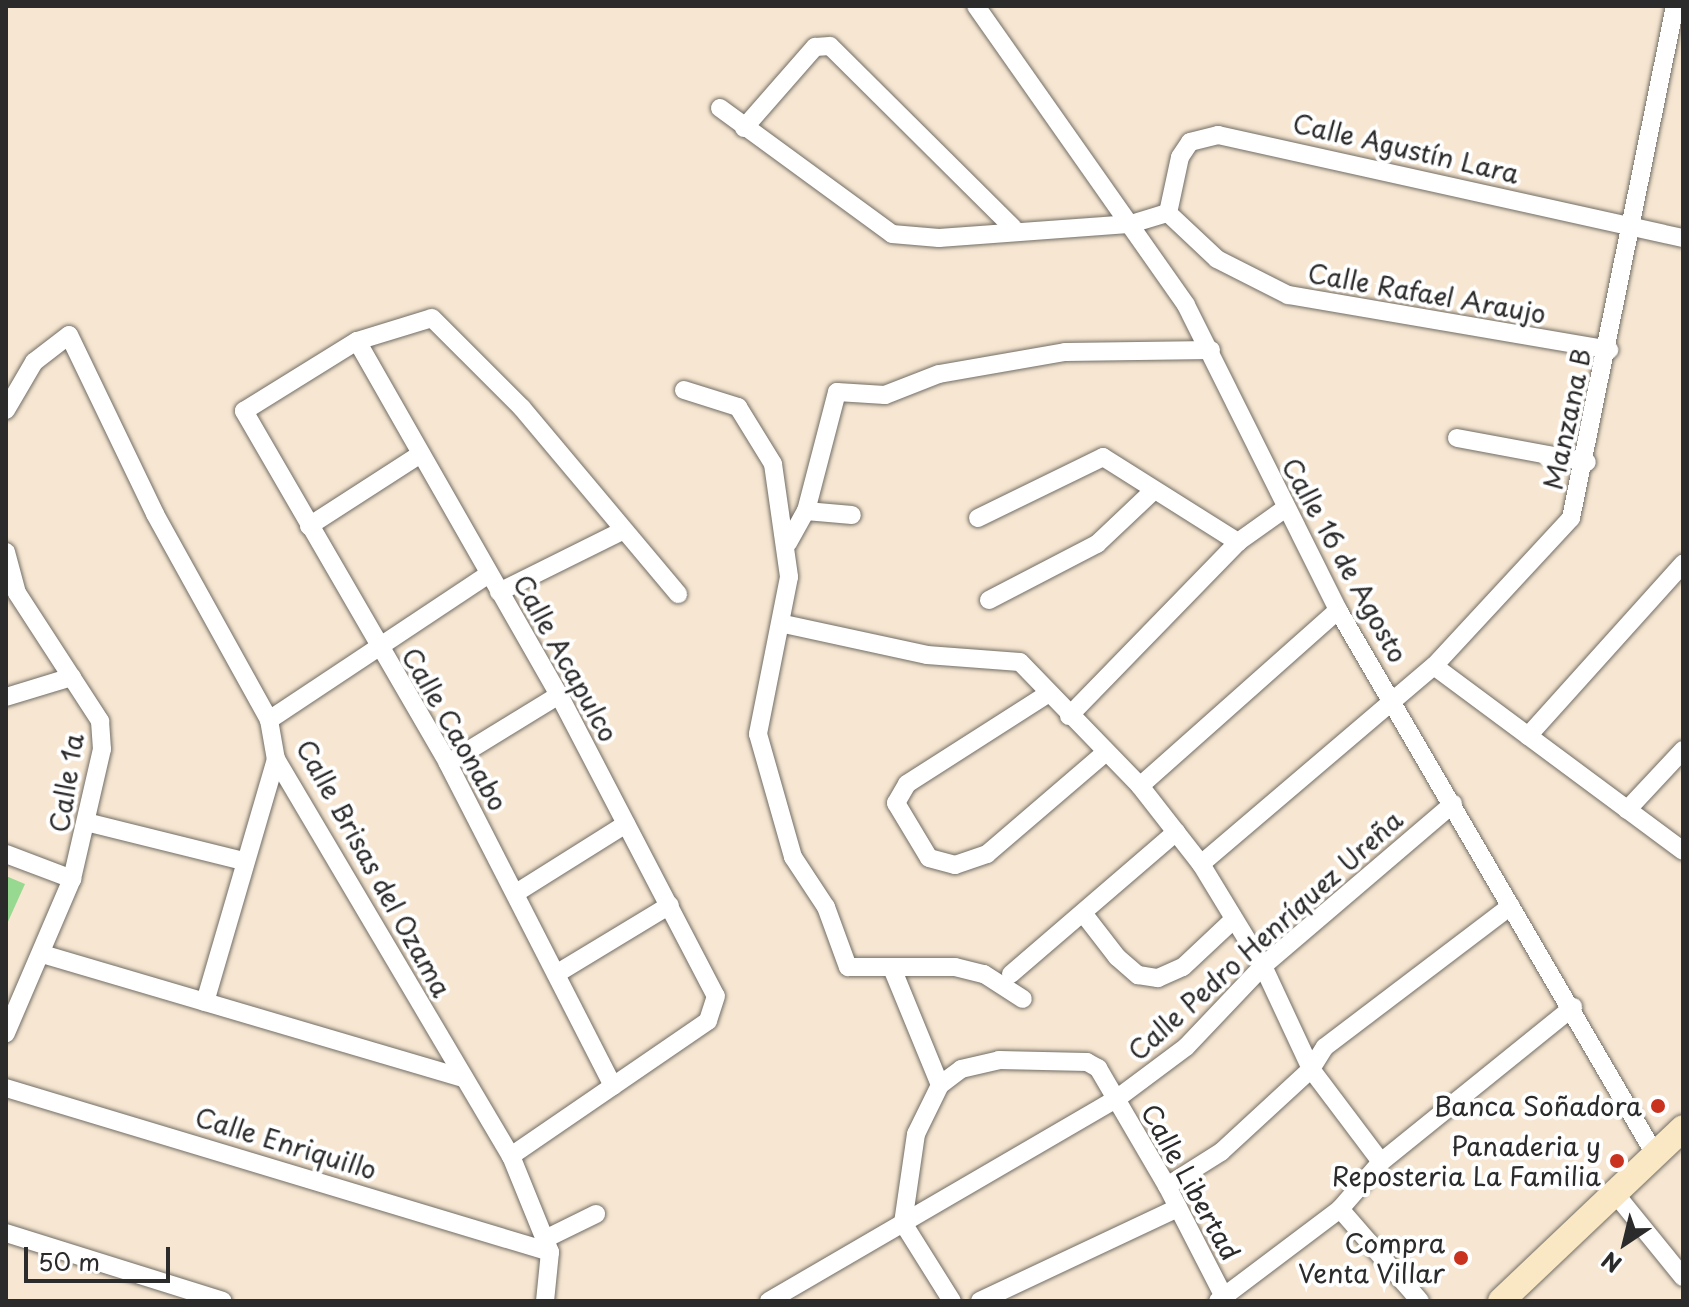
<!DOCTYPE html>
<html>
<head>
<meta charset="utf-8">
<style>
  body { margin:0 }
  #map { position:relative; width:1689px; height:1307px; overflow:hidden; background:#f7e7d2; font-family:"Playpen Sans",sans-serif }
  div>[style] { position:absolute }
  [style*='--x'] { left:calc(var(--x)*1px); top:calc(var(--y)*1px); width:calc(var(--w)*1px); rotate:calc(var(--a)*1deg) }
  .green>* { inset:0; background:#97d990 }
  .roads { filter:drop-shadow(0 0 2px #726d65) drop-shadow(0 0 2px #726d65) }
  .street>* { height:18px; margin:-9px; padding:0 9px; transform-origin:9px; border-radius:9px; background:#fff }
  .secondary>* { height:26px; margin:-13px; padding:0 13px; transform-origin:13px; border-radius:13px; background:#fae7c3 }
  .dots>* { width:22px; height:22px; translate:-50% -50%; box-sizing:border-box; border:4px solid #fff; border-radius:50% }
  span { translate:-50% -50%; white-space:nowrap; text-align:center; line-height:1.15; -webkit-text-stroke:8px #fff; paint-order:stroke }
  .street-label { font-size:26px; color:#2b2b2b }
  .poi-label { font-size:26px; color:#2b2b2b }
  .right { translate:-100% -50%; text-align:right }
  .frame { position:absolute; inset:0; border:8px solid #2b2b2b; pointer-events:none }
  .north { position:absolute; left:1585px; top:1203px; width:80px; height:80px; -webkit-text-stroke:6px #fff; paint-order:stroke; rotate:215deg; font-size:22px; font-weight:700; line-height:32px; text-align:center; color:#2b2b2b }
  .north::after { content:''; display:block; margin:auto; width:28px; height:36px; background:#2b2b2b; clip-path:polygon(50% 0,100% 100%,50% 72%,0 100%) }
  .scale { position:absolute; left:24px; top:1247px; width:146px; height:36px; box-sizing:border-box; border:4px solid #2b2b2b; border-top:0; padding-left:10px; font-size:24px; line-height:28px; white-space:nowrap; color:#2b2b2b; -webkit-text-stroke:6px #fff; paint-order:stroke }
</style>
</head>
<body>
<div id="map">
  <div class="green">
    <i style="clip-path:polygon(6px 876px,25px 884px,6px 926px)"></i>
  </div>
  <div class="roads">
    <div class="street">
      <i style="--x:976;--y:6;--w:365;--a:54.9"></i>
      <i style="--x:1186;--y:305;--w:341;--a:63.5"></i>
      <i style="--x:1338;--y:610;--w:626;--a:59.79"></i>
      <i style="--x:720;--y:108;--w:213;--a:36.2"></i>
      <i style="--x:892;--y:234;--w:47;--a:4.9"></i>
      <i style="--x:939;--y:238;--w:193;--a:-4.2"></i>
      <i style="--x:1131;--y:224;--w:39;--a:-17"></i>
      <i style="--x:744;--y:128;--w:108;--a:-48.8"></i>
      <i style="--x:815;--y:47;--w:15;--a:-4"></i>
      <i style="--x:830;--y:46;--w:258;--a:44.8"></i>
      <i style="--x:1168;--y:213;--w:57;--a:-77.9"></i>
      <i style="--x:1180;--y:157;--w:18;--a:-56"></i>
      <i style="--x:1190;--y:142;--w:29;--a:-14"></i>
      <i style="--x:1218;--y:135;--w:476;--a:12.5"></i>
      <i style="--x:1168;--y:213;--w:67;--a:43.2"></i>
      <i style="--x:1217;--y:259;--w:80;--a:26.9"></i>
      <i style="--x:1288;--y:295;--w:326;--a:9.7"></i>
      <i style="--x:357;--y:341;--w:408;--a:60.3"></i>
      <i style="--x:559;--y:695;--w:339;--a:62.5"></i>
      <i style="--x:716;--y:996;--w:26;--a:108"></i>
      <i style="--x:708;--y:1021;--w:239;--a:145.6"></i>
      <i style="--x:684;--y:390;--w:57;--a:17.5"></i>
      <i style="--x:738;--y:407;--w:67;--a:58.4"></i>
      <i style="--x:773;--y:464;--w:114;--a:81.9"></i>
      <i style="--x:789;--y:577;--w:160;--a:101.2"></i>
      <i style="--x:758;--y:734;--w:128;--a:74.1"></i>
      <i style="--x:793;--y:857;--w:60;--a:56.6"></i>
      <i style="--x:826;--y:907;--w:64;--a:69.9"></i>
      <i style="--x:848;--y:967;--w:107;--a:0"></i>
      <i style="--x:955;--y:967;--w:30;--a:14"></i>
      <i style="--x:984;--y:974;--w:46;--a:32.7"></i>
      <i style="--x:6;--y:410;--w:56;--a:-59.7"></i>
      <i style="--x:34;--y:362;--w:44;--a:-37.6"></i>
      <i style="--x:69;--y:335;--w:199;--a:64.3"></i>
      <i style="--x:155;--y:514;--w:235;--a:61"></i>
      <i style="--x:269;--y:720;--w:40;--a:80"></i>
      <i style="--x:276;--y:759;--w:461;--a:59.4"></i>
      <i style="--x:511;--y:1156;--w:104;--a:67.9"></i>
      <i style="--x:550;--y:1252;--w:49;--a:95.8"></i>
      <i style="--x:1457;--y:438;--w:132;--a:10.5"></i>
      <i style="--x:806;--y:511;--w:46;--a:5"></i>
      <i style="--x:978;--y:518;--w:139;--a:-26"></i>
      <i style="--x:1103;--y:457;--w:160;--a:32.2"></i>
      <i style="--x:309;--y:526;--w:131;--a:-32.8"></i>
      <i style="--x:788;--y:543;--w:37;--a:-61"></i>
      <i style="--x:806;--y:511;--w:123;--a:-75.4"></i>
      <i style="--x:837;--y:392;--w:48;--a:3.6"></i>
      <i style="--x:885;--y:395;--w:58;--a:-21.3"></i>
      <i style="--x:939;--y:374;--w:128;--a:-9.9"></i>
      <i style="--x:1065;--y:352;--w:146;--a:-0.8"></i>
      <i style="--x:6;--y:552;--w:42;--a:75"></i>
      <i style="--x:17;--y:593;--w:153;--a:57"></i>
      <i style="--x:100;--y:721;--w:28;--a:86"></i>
      <i style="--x:102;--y:749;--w:133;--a:103"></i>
      <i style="--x:72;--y:879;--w:168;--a:113.2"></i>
      <i style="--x:499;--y:592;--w:137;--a:-26.4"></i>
      <i style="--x:989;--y:600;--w:122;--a:-27.4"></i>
      <i style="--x:1097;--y:544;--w:77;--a:-43.4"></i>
      <i style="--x:784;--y:624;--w:146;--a:12.2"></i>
      <i style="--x:927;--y:655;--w:93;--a:4.3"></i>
      <i style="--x:1020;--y:662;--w:173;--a:45.9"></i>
      <i style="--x:1140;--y:786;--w:99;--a:52"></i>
      <i style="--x:1201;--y:864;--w:119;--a:58.7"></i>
      <i style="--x:1263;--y:966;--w:114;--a:65"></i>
      <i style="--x:1311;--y:1069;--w:116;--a:53"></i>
      <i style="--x:1434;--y:666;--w:202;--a:-47.2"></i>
      <i style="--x:1571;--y:518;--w:522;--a:-78.52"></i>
      <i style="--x:1046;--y:695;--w:165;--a:147.4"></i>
      <i style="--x:907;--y:784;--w:22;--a:120"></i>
      <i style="--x:896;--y:803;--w:64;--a:59"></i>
      <i style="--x:929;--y:858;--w:27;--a:15"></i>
      <i style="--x:955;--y:865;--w:34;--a:-19"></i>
      <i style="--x:987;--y:854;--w:155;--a:-40.6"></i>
      <i style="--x:6;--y:697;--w:69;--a:-16.9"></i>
      <i style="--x:1069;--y:716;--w:243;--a:-45.8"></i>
      <i style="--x:1238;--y:542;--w:55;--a:-35.4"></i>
      <i style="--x:269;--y:720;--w:264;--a:-33.6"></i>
      <i style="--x:1528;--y:736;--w:232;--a:-48"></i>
      <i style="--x:448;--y:763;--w:130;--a:-31.5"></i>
      <i style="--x:1140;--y:786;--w:265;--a:-41.6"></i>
      <i style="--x:1627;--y:810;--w:82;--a:-47"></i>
      <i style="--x:90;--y:823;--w:159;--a:13.9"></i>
      <i style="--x:6;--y:854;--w:71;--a:20.7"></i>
      <i style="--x:1201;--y:864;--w:306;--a:-40.4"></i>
      <i style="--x:1434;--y:666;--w:310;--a:36.6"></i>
      <i style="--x:516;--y:893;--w:130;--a:-32.1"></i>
      <i style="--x:1083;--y:913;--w:56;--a:52.3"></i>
      <i style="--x:1117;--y:957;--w:28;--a:41"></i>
      <i style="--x:1138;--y:975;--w:20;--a:9"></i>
      <i style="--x:1158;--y:978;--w:27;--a:-24"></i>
      <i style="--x:1183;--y:967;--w:67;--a:-43.2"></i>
      <i style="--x:42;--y:954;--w:440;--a:16.4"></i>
      <i style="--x:892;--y:968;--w:126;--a:67.7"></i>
      <i style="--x:556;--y:974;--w:133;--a:-31.2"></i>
      <i style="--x:1011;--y:974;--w:218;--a:-40.7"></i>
      <i style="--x:205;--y:1002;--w:253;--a:-73.7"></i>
      <i style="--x:613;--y:1086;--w:363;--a:-117.1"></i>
      <i style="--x:448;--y:763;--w:407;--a:-120.1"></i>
      <i style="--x:244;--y:411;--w:133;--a:-31.8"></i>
      <i style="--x:357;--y:341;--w:78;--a:-17"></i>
      <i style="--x:432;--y:318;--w:127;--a:45"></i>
      <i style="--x:522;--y:408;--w:243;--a:50"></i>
      <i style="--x:6;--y:1088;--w:568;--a:16.78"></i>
      <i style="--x:1167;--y:1186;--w:64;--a:-32.2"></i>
      <i style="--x:1221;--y:1152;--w:122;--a:-42.7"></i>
      <i style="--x:1311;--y:1069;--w:26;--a:-58"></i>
      <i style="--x:1325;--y:1047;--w:233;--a:-37.2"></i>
      <i style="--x:1613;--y:1191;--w:111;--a:50.9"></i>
      <i style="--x:1340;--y:1209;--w:122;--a:49"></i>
      <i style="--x:903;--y:1223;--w:90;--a:-81.7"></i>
      <i style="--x:916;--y:1134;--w:55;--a:-63.9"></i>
      <i style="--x:940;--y:1085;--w:26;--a:-37"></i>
      <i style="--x:961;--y:1069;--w:39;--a:-13"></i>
      <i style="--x:999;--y:1060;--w:88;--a:1.3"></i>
      <i style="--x:1087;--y:1062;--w:13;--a:29"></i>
      <i style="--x:1098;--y:1068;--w:137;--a:59.7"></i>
      <i style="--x:1167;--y:1186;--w:129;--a:62.8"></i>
      <i style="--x:903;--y:1223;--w:92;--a:57.9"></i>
      <i style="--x:6;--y:1233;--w:227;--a:17.4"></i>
      <i style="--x:545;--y:1239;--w:57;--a:-26.1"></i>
      <i style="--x:769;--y:1301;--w:400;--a:-30.2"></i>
      <i style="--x:1115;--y:1100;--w:89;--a:-36.7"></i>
      <i style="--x:1186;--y:1047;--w:112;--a:-46.5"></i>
      <i style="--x:1263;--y:966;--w:250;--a:-40.5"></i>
      <i style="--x:980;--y:1301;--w:219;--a:-25.2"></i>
      <i style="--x:1218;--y:1301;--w:153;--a:-37"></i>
      <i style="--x:1340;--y:1209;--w:62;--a:-48.9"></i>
      <i style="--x:1381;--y:1162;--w:247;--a:-38.9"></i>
    </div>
    <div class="secondary">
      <i style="--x:1501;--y:1301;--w:251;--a:-43.5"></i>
    </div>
  </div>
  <div class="dots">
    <i style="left:1658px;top:1106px;background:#c8321e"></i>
    <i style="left:1617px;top:1161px;background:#c8321e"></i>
    <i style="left:1461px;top:1258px;background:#c8321e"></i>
  </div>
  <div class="street-label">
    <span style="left:1406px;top:148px;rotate:13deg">Calle Agustín Lara</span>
    <span style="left:1427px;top:293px;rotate:10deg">Calle Rafael Araujo</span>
    <span style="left:1567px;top:419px;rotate:-78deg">Manzana B</span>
    <span style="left:1345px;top:560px;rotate:61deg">Calle 16 de Agosto</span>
    <span style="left:566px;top:658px;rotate:61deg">Calle Acapulco</span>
    <span style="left:455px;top:729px;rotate:60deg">Calle Caonabo</span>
    <span style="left:66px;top:783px;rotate:-81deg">Calle 1a</span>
    <span style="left:374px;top:868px;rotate:61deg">Calle Brisas del Ozama</span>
    <span style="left:1265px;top:935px;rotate:-42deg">Calle Pedro Henríquez Ureña</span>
    <span style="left:286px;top:1143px;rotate:17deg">Calle Enriquillo</span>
    <span style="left:1191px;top:1182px;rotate:61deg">Calle Libertad</span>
  </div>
  <div class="poi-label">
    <span class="right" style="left:1642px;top:1106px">Banca Soñadora</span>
    <span class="right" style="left:1601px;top:1161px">Panaderia y<br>Reposteria La Familia</span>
    <span class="right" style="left:1445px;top:1258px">Compra<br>Venta Villar</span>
  </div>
  <div class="frame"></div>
  <div class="north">N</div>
  <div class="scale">50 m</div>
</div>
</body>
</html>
